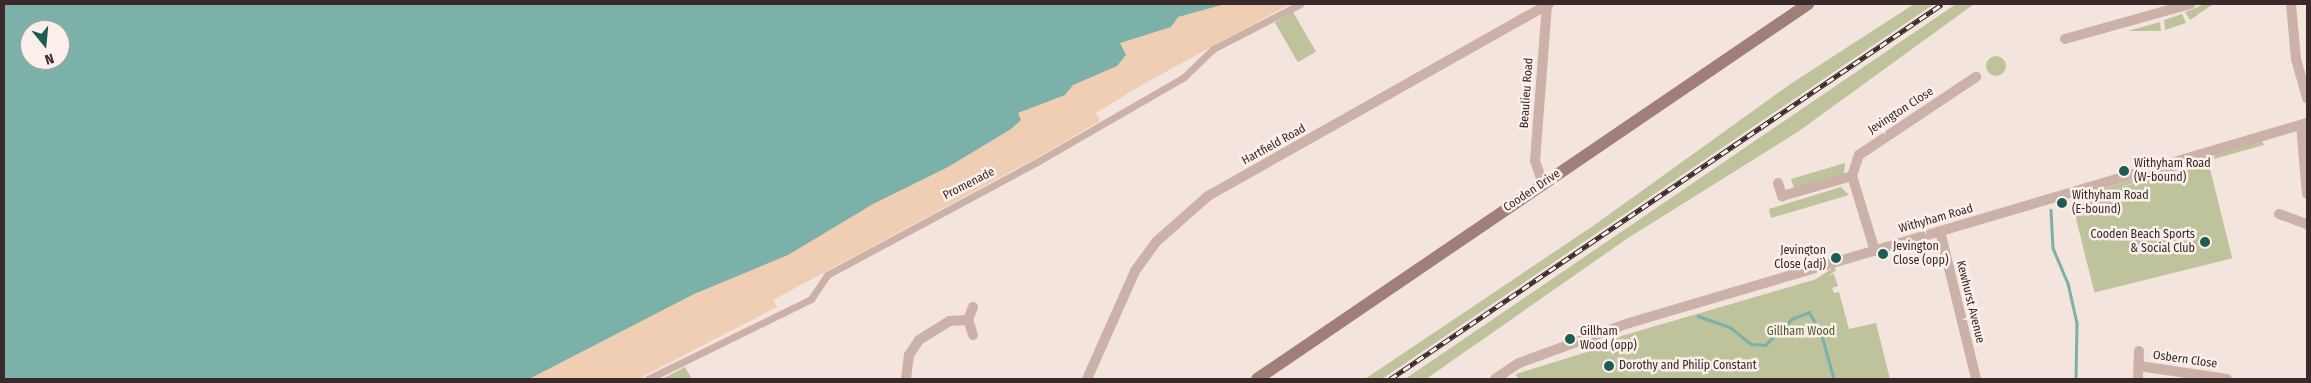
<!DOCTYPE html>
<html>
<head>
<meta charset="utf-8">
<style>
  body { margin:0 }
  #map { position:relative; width:2311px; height:383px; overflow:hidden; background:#f3e4dd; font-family:"Fira Sans Condensed",sans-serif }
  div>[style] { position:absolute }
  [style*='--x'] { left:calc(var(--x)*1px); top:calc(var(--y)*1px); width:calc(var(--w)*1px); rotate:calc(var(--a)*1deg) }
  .green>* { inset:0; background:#bec39c; transform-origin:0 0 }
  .round { border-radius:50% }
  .sand>* { inset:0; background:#efceb3 }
  .water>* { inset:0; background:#7bb1a8 }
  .stream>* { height:2.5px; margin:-1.25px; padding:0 1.25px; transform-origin:1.25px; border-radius:1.25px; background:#7bb1a8 }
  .pedestrian>* { height:7px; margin:-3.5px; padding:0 3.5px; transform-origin:3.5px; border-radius:3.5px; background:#ccb1a8 }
  .minor>* { height:10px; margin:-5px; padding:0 5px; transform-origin:5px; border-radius:5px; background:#ccb1a8 }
  .secondary>* { height:12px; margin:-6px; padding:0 6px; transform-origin:6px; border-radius:6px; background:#a07f79 }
  .rail>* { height:4.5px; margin-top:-2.25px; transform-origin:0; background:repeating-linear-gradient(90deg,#faefea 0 8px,#392a29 0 16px); box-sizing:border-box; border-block:1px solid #392a29 }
  .dots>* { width:14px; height:14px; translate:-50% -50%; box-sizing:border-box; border:2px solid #faefea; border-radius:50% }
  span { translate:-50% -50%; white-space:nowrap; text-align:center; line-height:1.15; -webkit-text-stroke:5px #faefea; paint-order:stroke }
  .street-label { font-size:12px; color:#392a29 }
  .poi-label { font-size:12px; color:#392a29 }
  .left { translate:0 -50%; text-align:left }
  .right { translate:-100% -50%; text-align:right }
  .park-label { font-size:12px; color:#51582b }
  .frame { position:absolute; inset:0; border:5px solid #392a29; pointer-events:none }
  .north { position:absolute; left:20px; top:20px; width:50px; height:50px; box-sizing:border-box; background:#faefea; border:1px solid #ada09d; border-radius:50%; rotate:163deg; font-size:14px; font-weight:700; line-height:20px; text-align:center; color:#392a29 }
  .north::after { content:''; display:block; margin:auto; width:18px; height:22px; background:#1d5c53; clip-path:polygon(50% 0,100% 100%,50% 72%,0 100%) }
</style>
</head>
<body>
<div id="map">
  <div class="green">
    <i style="clip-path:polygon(1914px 4px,1934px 4px,1382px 379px,1365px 379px,1593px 226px,1792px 83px)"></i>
    <i style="clip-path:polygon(1956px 4px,1974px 4px,1799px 131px,1628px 238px,1426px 379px,1405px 379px)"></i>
    <i style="clip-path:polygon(2205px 4px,2213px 4px,2190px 20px,2185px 12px)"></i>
    <i style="left:1293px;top:12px;width:46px;height:21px;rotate:60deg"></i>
    <i style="clip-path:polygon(2182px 14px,2186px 23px,2165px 30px,2164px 20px)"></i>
    <i style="clip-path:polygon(2160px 22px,2161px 31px,2128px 31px)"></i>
    <i class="round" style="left:1986px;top:56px;width:20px;height:20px"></i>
    <i style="clip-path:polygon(2262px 141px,2264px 145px,2214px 159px,2215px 155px)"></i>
    <i style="clip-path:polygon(1845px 163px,1844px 174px,1794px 188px,1791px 179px)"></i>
    <i style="clip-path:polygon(2185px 164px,2188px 167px,2073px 201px,2072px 198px)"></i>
    <i style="left:2209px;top:165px;width:96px;height:142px;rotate:76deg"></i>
    <i style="clip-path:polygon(1841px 187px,1849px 195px,1771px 218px,1769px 209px)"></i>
    <i style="left:1834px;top:267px;width:4px;height:208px;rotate:56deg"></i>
    <i style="clip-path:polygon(1834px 274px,1838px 286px,1832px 288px,1834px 293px,1839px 292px,1849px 329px,1876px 323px,1890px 379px,1518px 379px,1516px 374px,1587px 352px,1604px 341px)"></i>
    <i style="clip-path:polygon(685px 367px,692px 379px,662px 379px)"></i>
  </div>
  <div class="sand">
    <i style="clip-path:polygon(764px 4px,1290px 4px,1140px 86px,1096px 113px,1100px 121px,1040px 156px,773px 300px,777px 307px,638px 379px,177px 379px)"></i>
  </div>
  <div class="water">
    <i style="clip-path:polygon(evenodd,4px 4px,1225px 4px,1178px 17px,1171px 27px,1120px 43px,1126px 55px,1117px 66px,1073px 85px,1065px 95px,1018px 113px,1021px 120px,1011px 129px,948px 167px,873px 204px,788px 255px,694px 294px,529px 379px,4px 379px,4px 4px,30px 30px,60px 30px,60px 60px,30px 60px,30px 30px)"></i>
  </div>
  <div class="stream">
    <i style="--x:2051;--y:210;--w:38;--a:87"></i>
    <i style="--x:2053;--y:248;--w:38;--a:67"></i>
    <i style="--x:2068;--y:283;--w:41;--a:77.3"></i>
    <i style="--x:2077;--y:323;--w:56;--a:91"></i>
    <i style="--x:1698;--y:316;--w:34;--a:19"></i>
    <i style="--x:1730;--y:327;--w:27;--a:39"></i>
    <i style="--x:1751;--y:344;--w:14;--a:4"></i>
    <i style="--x:1765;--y:345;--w:37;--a:-44"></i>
    <i style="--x:1792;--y:319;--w:18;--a:-22"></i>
    <i style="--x:1809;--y:312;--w:23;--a:59"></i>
    <i style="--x:1821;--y:332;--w:49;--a:74.5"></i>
  </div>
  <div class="pedestrian">
    <i style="--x:648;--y:379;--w:182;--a:-26.1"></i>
    <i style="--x:811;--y:299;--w:29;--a:-56"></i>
    <i style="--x:827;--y:275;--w:238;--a:-28.3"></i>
    <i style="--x:1037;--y:162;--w:170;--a:-30"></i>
    <i style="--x:1184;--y:77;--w:40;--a:-44"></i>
    <i style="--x:1213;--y:49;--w:98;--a:-27.3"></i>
  </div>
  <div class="minor">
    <i style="--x:2291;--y:4;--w:55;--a:84.8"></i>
    <i style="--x:2296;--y:59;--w:41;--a:74.2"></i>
    <i style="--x:2065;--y:39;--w:130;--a:-15.6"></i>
    <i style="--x:2301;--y:125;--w:69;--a:85"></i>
    <i style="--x:1778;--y:183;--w:14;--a:73"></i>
    <i style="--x:1782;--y:196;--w:73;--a:-15.9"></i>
    <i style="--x:1543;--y:184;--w:24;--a:-109"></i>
    <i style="--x:1535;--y:161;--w:156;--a:-85.6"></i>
    <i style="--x:2279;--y:214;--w:30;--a:20"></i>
    <i style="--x:1940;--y:231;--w:152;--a:76.3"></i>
    <i style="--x:1875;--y:251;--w:78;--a:-107"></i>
    <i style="--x:1852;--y:176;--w:22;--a:-72"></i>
    <i style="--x:1859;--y:155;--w:141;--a:-33.7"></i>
    <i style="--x:973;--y:335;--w:16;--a:-108"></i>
    <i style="--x:968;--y:320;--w:14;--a:-69"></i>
    <i style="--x:2139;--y:366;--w:89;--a:8.4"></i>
    <i style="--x:906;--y:379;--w:24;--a:-83"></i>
    <i style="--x:909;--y:355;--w:18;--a:-56"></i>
    <i style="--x:919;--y:340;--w:36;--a:-32"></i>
    <i style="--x:949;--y:321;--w:19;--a:-3"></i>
    <i style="--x:1087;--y:379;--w:118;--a:-66"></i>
    <i style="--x:1135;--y:271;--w:36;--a:-54"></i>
    <i style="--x:1156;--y:242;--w:69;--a:-41.5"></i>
    <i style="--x:1208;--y:196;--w:391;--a:-29.4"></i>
    <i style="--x:1495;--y:379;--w:29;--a:-34"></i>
    <i style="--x:1519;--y:363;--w:117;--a:-20"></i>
    <i style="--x:1629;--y:323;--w:707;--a:-16.44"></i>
    <i style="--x:2138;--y:379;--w:28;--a:-88"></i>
  </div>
  <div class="secondary">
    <i style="--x:1257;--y:379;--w:667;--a:-34.24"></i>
  </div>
  <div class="rail">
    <i style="--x:1390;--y:379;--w:667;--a:-34.19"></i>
  </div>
  <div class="dots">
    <i style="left:2124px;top:171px;background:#1d5c53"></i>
    <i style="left:2062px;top:203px;background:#1d5c53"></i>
    <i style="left:2205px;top:242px;background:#1d5c53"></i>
    <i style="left:1883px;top:254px;background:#1d5c53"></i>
    <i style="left:1836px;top:258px;background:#1d5c53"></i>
    <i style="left:1570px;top:339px;background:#1d5c53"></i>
    <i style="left:1609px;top:366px;background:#1d5c53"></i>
  </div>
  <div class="street-label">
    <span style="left:1527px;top:93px;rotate:-86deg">Beaulieu Road</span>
    <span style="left:1901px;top:111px;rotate:-33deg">Jevington Close</span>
    <span style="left:1274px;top:145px;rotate:-29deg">Hartfield Road</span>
    <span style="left:969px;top:184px;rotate:-27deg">Promenade</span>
    <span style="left:1532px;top:191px;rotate:-34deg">Cooden Drive</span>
    <span style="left:1936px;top:219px;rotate:-16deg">Withyham Road</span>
    <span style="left:1970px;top:302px;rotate:76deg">Kewhurst Avenue</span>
    <span style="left:2185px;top:360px;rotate:8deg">Osbern Close</span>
  </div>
  <div class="poi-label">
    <span class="left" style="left:2134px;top:171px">Withyham Road<br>(W-bound)</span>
    <span class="left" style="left:2072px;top:203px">Withyham Road<br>(E-bound)</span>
    <span class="right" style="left:2195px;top:242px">Cooden Beach Sports<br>&amp; Social Club</span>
    <span class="left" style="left:1893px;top:254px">Jevington<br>Close (opp)</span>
    <span class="right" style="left:1826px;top:258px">Jevington<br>Close (adj)</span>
    <span class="left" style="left:1580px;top:339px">Gillham<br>Wood (opp)</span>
    <span class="left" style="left:1619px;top:366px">Dorothy and Philip Constant</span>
  </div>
  <div class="park-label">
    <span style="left:1801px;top:332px">Gillham Wood</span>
  </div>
  <div class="frame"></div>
  <div class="north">N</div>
</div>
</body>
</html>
